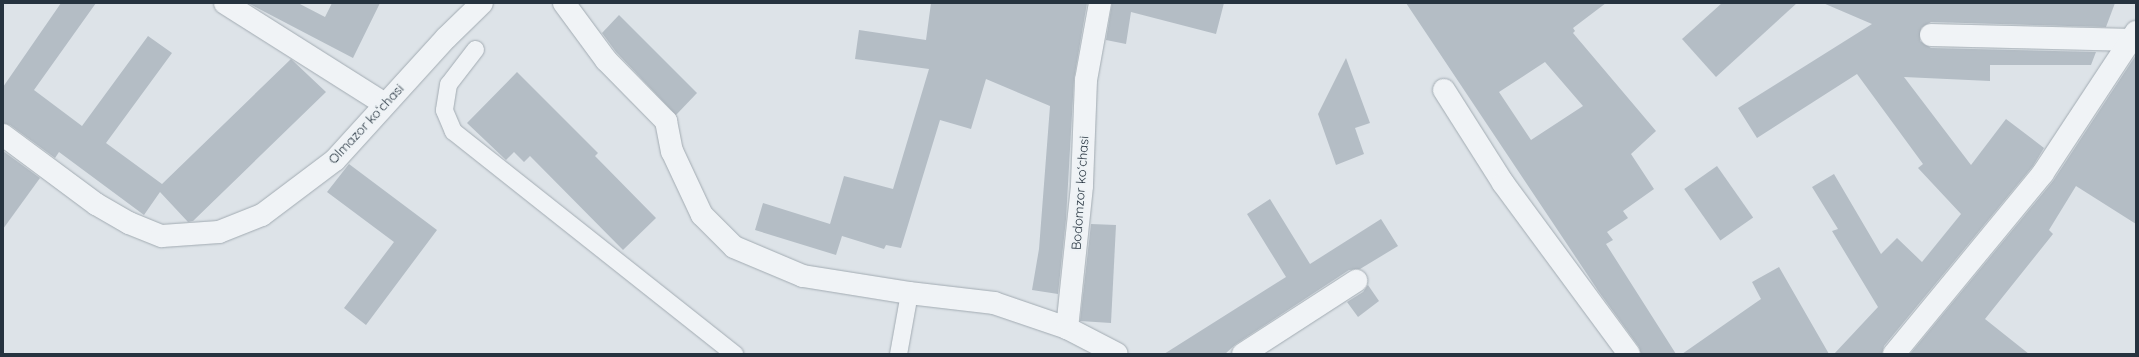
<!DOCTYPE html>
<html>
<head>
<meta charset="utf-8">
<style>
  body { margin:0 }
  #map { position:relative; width:2139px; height:357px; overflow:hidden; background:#dde3e8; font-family:Quicksand,sans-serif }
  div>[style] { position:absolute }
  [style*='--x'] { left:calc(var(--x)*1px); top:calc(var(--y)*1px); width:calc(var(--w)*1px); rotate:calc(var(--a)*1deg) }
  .building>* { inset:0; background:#b4bdc5; transform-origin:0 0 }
  .roads { filter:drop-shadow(0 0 1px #a2abb2) drop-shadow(0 0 1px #a2abb2) }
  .service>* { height:17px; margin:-8.5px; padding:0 8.5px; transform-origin:8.5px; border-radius:8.5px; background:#f0f3f6 }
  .minor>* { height:22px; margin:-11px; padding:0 11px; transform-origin:11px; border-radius:11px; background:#f0f3f6 }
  span { translate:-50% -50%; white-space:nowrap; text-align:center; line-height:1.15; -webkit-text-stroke:3.5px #edf2f5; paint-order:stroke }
  .street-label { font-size:13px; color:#26333f }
  .frame { position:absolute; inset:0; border:4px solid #26333f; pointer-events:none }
</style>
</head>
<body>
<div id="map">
  <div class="building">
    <i style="clip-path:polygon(61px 3px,96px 3px,34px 90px,82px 126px,148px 36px,172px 53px,106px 143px,162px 184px,291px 59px,326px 92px,193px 221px,188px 222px,160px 192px,144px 215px,59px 152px,55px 158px,10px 125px,3px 123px,3px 87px)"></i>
    <i style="clip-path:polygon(248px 3px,298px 3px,325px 17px,332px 3px,380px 3px,353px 58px)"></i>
    <i style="clip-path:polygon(931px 3px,1087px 3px,1074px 79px,1066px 219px,1058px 294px,1032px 290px,1039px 249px,1050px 106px,986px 79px,971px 129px,940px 120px,901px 248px,886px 245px,884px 249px,842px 236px,836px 255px,755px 230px,763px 203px,830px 224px,844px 176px,893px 189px,929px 69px,855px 59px,859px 30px,926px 40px)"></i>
    <i style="clip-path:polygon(1112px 3px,1224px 3px,1216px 34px,1131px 12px,1126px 44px,1106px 40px)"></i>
    <i style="clip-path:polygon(evenodd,1406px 3px,1606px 3px,1573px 28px,1575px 31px,1573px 33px,1656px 131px,1631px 154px,1654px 189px,1623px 211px,1628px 218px,1607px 232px,1613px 240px,1606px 244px,1676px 354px,1641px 354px,1639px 347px,1599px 292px,1406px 3px,1545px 62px,1583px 106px,1531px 140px,1499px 92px,1545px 62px)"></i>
    <i style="clip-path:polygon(1722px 3px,1797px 3px,1716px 77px,1682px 39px)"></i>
    <i style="clip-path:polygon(1823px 3px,2115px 3px,2106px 27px,1931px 22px,1921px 28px,1920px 41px,1931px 48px,2096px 52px,2091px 65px,1990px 65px,1990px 81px,1904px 77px,1971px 165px,2006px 119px,2044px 148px,2033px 166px,1884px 346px,1882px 354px,1834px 354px,1878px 307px,1832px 231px,1838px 229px,1812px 187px,1834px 174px,1881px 254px,1897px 238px,1922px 262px,1961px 214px,1918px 168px,1923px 164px,1857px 74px,1757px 138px,1738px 108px,1872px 24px)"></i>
    <i style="clip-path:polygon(619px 15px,697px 93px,676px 115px,616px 52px,602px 33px)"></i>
    <i style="clip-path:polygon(2136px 55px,2136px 224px,2076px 186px,2049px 230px,2053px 234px,1985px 319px,2029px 354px,1910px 354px,2053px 181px)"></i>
    <i style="clip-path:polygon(1346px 58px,1370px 123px,1355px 128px,1364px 154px,1336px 165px,1318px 114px)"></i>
    <i style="clip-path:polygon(517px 72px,598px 153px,595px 156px,656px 218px,623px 250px,530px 156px,524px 162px,514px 152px,506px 160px,467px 123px)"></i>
    <i style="clip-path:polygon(3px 151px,40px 178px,3px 229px)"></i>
    <i style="clip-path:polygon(349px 164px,437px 230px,366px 325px,344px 308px,394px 242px,327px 192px)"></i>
    <i style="left:1717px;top:166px;width:63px;height:40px;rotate:55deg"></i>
    <i style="clip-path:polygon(1270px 199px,1310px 264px,1381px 219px,1398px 246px,1360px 269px,1349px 270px,1236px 344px,1225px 354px,1164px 354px,1286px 277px,1247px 214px)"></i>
    <i style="clip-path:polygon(1091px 224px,1116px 225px,1111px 323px,1080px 321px)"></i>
    <i style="clip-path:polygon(1779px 267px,1829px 354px,1682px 354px,1761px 299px,1752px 282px)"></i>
    <i style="clip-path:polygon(1368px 285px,1379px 301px,1358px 317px,1347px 302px,1363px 292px)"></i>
  </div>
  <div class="roads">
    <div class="service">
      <i style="--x:475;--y:49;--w:44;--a:127.6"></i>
      <i style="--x:448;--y:84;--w:26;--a:99"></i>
      <i style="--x:444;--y:110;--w:23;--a:67"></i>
      <i style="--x:453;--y:131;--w:359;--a:38.4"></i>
      <i style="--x:898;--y:354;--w:62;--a:-79.8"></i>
    </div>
    <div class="minor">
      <i style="--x:225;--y:3;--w:189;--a:32.3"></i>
      <i style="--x:564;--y:3;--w:71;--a:53.6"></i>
      <i style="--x:606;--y:60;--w:86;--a:45.5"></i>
      <i style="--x:666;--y:121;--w:31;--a:79"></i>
      <i style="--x:672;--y:151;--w:71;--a:64.9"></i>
      <i style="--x:702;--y:215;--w:45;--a:45"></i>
      <i style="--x:734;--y:247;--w:75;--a:22.8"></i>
      <i style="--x:803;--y:276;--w:107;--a:9.1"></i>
      <i style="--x:909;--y:293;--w:86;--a:6.7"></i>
      <i style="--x:994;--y:303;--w:77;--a:18.9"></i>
      <i style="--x:1100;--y:3;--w:78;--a:100.3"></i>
      <i style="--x:1086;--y:80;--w:106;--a:92.2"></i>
      <i style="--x:1082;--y:186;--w:143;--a:96"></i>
      <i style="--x:1067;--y:328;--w:56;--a:27.5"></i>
      <i style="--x:1931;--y:35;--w:202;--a:1.4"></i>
      <i style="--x:1444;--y:90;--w:110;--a:57.6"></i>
      <i style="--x:1503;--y:183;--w:212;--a:53.6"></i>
      <i style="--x:3;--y:135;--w:116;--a:36.6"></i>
      <i style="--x:96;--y:204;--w:38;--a:30"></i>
      <i style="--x:129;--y:223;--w:35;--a:22"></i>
      <i style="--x:162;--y:236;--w:57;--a:-4"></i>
      <i style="--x:219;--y:232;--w:46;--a:-21.6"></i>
      <i style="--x:262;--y:215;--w:91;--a:-37"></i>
      <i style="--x:335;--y:160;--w:165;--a:-47.7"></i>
      <i style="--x:446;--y:38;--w:50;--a:-44.2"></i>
      <i style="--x:1243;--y:354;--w:135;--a:-32.9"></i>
      <i style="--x:1894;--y:354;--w:234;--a:-50.5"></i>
      <i style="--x:2043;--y:173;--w:169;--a:-56.6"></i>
    </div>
  </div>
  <div class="street-label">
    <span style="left:366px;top:124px;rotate:-47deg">Olmazor koʻchasi</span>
    <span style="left:1080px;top:193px;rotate:-86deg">Bodomzor koʻchasi</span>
  </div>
  <div class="frame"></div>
</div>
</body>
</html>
